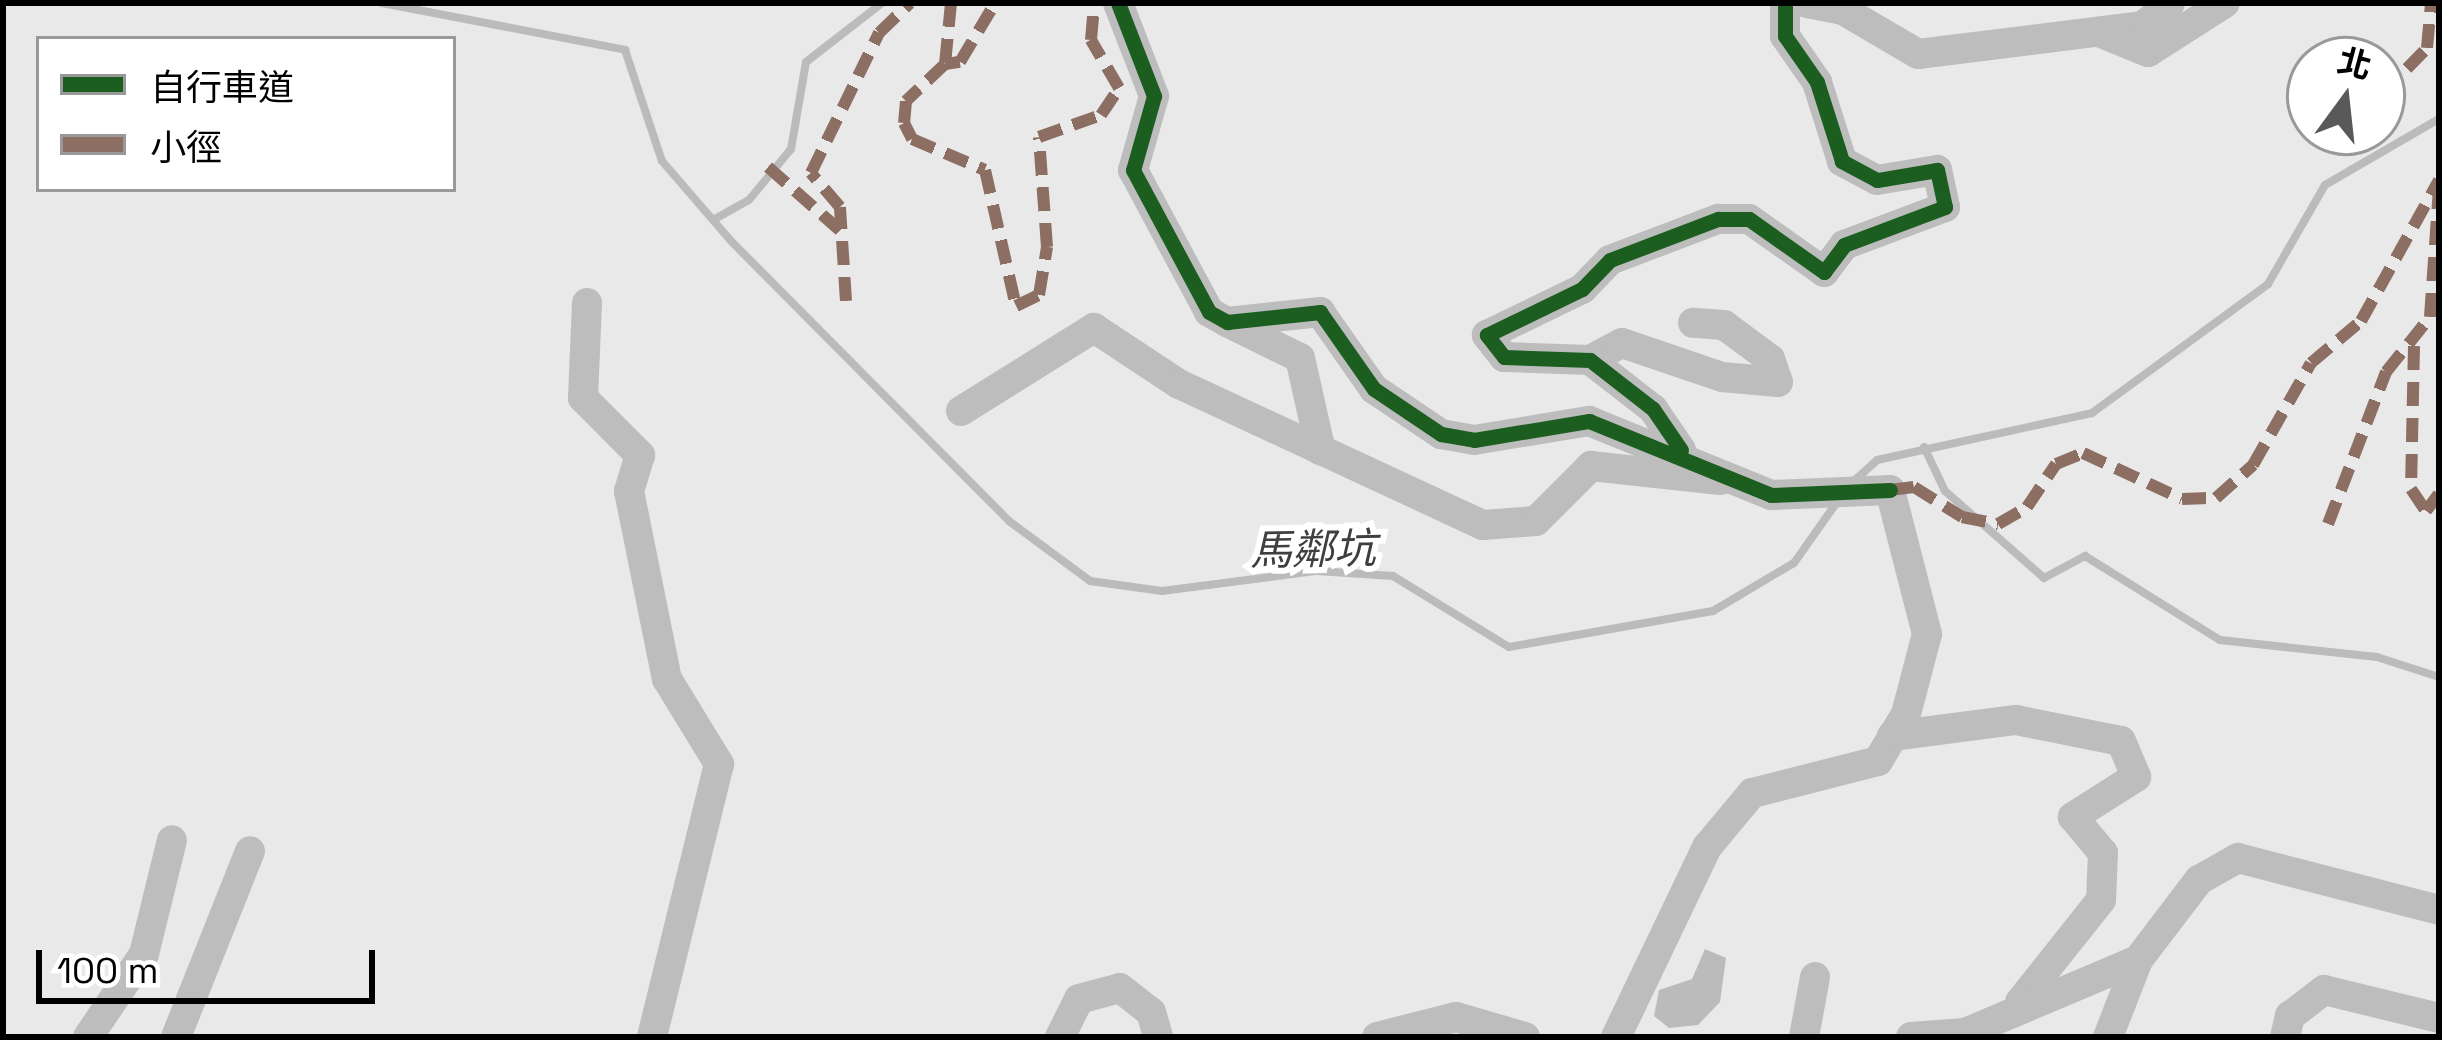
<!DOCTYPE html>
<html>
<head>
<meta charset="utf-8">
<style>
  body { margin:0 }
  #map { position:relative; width:2442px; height:1040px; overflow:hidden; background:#fff; font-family:"Space Grotesk","Noto Sans TC",sans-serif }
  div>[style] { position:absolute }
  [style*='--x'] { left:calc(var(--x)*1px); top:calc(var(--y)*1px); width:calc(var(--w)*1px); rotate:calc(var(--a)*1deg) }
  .green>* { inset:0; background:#e9e9e9 }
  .water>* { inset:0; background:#bbb }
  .stream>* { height:8px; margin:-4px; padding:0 4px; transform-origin:4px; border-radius:4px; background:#bbb }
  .minor>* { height:30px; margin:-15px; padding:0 15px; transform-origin:15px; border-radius:15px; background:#bdbdbd }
  .quiet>* { height:12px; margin-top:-6px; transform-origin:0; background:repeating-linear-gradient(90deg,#8d6e63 0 24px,transparent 0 36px) }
  .cycleway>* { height:15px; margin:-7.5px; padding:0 7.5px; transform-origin:7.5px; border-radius:7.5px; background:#1b5e20 }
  span { translate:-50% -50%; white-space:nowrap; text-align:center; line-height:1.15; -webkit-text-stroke:12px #fff; paint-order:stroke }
  .water-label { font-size:42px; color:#3f3f3f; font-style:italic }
  .frame { position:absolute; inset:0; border:6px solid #000; pointer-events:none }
  .legend { position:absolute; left:36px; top:36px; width:420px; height:156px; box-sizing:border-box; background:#fff; border:3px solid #999; margin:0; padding:15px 21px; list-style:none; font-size:36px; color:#000 }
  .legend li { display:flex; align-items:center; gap:24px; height:60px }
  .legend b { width:60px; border:3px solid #999 }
  .north { position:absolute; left:2286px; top:36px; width:120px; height:120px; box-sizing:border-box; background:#fff; border:3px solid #999; border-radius:50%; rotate:15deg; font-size:33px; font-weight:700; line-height:48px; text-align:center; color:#000 }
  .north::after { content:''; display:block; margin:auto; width:42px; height:54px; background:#595959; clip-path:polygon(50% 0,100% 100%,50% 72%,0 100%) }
  .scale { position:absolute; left:36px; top:950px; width:339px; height:54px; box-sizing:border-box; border:6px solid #000; border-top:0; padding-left:15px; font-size:36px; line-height:42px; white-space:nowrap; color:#000; -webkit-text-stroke:9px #fff; paint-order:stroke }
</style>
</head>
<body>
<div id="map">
  <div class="green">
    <i style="clip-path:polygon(evenodd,3px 3px,2439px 3px,2439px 1037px,3px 1037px,3px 3px,39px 39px,453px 39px,453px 189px,39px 189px,39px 39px,3px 3px,2310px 60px,2382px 60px,2382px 132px,2310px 132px,2310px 60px)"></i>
  </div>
  <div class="water">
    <i style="clip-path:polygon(1705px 949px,1726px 958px,1720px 1002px,1698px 1025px,1669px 1028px,1654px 1016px,1659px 990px,1692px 979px)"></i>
  </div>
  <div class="stream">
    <i style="--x:382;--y:3;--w:248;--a:10.9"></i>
    <i style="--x:625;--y:50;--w:117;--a:71.6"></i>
    <i style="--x:662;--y:161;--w:106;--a:49.2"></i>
    <i style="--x:731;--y:241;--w:395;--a:45.2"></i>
    <i style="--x:1009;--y:521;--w:101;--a:36.5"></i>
    <i style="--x:1090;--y:581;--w:73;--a:7.9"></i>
    <i style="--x:1162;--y:591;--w:156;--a:-7.4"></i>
    <i style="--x:1317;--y:571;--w:76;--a:3.8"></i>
    <i style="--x:1393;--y:576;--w:136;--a:31.5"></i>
    <i style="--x:1509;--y:647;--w:207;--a:-10"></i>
    <i style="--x:1713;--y:611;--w:94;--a:-30.7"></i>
    <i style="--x:1794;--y:563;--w:75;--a:-54.8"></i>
    <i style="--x:713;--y:220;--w:41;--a:-29.1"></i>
    <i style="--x:749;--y:200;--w:66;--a:-50.5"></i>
    <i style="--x:791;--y:149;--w:88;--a:-80.2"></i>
    <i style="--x:806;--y:62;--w:96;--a:-37.8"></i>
    <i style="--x:1924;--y:447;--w:49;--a:64.5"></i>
    <i style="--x:1945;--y:491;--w:132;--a:41.3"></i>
    <i style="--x:2044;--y:578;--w:47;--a:-28.2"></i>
    <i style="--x:2085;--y:556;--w:159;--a:31.9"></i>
    <i style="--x:2220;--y:640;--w:158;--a:6.2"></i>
    <i style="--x:2377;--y:657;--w:65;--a:17.9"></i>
    <i style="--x:1854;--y:481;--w:31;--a:-42"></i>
    <i style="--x:1877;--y:460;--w:220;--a:-12.3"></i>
    <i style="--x:2092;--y:413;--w:218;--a:-36.2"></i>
    <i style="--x:2268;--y:284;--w:114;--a:-60.1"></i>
    <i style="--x:2325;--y:185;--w:132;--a:-30.1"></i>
  </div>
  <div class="minor">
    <i style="--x:1118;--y:3;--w:100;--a:68.8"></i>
    <i style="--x:1154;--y:96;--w:77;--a:105.8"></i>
    <i style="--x:1133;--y:170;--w:161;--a:61.8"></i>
    <i style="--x:1209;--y:312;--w:21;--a:29"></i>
    <i style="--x:1227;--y:322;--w:94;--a:-6.1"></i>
    <i style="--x:1320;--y:312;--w:94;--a:55"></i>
    <i style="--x:1374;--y:389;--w:81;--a:33.9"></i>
    <i style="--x:1441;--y:434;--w:34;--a:10"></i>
    <i style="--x:1474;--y:440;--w:117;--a:-9.4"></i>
    <i style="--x:1589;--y:421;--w:196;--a:22.1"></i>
    <i style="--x:1771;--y:495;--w:119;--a:-2.4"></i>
    <i style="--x:1890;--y:490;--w:149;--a:75.6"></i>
    <i style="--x:1927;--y:634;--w:83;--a:104.7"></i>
    <i style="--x:1906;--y:714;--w:55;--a:120.8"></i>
    <i style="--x:1878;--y:761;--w:130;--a:165.7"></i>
    <i style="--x:1752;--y:793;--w:70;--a:129.8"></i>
    <i style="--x:1707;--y:847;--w:211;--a:115.6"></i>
    <i style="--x:1807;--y:3;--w:37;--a:11"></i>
    <i style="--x:1843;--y:10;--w:87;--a:30.4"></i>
    <i style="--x:1918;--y:54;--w:227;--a:-7.1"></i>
    <i style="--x:2143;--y:26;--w:35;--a:-40"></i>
    <i style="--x:2099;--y:32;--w:53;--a:22.2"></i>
    <i style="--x:2148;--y:52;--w:91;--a:-32.5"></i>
    <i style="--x:587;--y:303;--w:95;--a:92.4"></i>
    <i style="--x:583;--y:398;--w:81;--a:45"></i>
    <i style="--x:640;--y:455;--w:38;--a:107"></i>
    <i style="--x:629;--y:491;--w:192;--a:78.6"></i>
    <i style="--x:667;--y:679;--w:100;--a:58.5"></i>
    <i style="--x:719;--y:764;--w:281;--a:103.8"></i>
    <i style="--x:1227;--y:322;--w:81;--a:26.3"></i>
    <i style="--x:1300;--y:358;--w:95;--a:77.3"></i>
    <i style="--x:1590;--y:360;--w:36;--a:-28"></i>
    <i style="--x:1622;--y:343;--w:106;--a:18.8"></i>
    <i style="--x:1722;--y:377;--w:56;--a:5.1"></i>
    <i style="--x:1778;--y:382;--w:24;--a:-109"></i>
    <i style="--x:1770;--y:359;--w:57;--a:-143.5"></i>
    <i style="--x:1724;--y:325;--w:31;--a:-176"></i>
    <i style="--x:961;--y:411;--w:157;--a:-32"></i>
    <i style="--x:1094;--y:328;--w:102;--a:33.4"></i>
    <i style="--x:1179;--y:384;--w:335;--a:24.9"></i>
    <i style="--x:1483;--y:525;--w:53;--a:-4.3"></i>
    <i style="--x:1536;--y:521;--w:78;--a:-45"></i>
    <i style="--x:1591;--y:466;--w:130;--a:6.2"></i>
    <i style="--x:1681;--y:450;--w:50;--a:-124.3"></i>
    <i style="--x:1653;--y:409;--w:80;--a:-142.1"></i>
    <i style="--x:1590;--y:360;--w:86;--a:-178"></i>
    <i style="--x:1504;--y:357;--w:28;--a:-128"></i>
    <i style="--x:1487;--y:335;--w:106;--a:-25.8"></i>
    <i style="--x:1582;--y:289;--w:40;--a:-46"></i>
    <i style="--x:1610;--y:260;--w:116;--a:-20.8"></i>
    <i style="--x:1718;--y:219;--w:31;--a:0"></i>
    <i style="--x:1749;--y:219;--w:92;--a:35.2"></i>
    <i style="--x:1824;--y:272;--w:34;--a:-53"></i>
    <i style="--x:1844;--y:245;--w:108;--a:-20.6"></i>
    <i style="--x:1945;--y:207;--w:38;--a:-102"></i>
    <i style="--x:1937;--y:170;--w:61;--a:170.5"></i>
    <i style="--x:1877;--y:180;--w:40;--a:-152"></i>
    <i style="--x:1842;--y:161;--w:83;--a:-107.6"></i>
    <i style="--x:1817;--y:82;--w:56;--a:-124.8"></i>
    <i style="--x:1785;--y:36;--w:33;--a:-90"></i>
    <i style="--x:1892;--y:736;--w:125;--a:-7.4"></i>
    <i style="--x:2016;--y:720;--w:107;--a:11.3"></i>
    <i style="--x:2121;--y:741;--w:39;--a:67"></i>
    <i style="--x:2136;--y:777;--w:75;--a:147.6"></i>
    <i style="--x:2073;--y:817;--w:47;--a:50.2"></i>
    <i style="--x:2103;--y:853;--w:47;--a:92.4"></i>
    <i style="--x:2101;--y:900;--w:130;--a:128.5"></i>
    <i style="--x:88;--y:1037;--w:100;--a:-56"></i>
    <i style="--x:144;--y:954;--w:117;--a:-76.2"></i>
    <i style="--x:176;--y:1037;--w:200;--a:-68.3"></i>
    <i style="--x:1060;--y:1037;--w:42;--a:-63.4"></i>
    <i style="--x:1079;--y:999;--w:42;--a:-15"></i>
    <i style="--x:1120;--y:988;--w:39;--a:38"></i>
    <i style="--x:1151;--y:1012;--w:26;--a:74"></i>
    <i style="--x:1377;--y:1037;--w:81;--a:-14.2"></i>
    <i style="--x:1456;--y:1017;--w:72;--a:16.2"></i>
    <i style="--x:1804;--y:1037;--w:61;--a:-79.6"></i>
    <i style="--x:1911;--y:1037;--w:54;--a:-4.2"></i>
    <i style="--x:1965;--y:1033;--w:188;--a:-22.9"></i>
    <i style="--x:2108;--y:1037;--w:83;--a:-68.7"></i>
    <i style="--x:2138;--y:960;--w:101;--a:-52.7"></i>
    <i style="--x:2199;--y:880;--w:45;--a:-29.4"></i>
    <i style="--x:2238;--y:858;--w:208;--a:14.5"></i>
    <i style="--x:2285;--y:1037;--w:22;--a:-77"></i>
    <i style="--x:2290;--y:1016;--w:43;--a:-37.4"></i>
    <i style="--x:2324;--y:990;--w:118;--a:13.7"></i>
  </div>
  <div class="quiet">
    <i style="--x:951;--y:3;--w:61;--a:95.6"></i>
    <i style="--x:945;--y:64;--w:54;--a:136.5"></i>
    <i style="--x:906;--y:101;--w:22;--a:95"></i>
    <i style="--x:904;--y:123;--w:18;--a:63"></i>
    <i style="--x:912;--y:139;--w:79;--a:23"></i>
    <i style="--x:985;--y:170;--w:139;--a:77.2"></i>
    <i style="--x:1016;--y:306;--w:25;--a:-26"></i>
    <i style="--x:1039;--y:295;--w:49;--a:-80.5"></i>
    <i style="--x:1047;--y:247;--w:110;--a:-94.2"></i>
    <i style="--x:1039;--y:137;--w:66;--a:-19.5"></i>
    <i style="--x:1101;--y:115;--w:32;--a:-56"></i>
    <i style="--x:1119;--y:88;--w:56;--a:-120.3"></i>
    <i style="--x:1091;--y:40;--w:37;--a:-85"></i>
    <i style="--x:945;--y:64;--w:15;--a:-8"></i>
    <i style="--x:960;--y:62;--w:69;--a:-59.3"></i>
    <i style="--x:2382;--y:94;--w:64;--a:-45.6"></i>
    <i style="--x:2427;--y:48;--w:45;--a:-84.9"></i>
    <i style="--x:768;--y:167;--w:101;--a:41.4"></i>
    <i style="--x:846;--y:301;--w:94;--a:-93.7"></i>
    <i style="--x:840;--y:207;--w:45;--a:-130.5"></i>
    <i style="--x:811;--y:173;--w:156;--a:-64.1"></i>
    <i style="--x:879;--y:33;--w:43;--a:-44.1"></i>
    <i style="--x:2414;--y:346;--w:143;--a:91.2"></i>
    <i style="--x:2411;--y:489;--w:27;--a:56"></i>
    <i style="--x:2426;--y:511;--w:21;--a:-53"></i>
    <i style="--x:1890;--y:490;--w:24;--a:-7"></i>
    <i style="--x:1914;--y:487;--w:57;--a:32"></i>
    <i style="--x:1962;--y:517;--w:37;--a:11"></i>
    <i style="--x:1998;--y:524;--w:34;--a:-30"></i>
    <i style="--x:2027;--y:507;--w:52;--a:-56"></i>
    <i style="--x:2056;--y:464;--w:29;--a:-22"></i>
    <i style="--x:2083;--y:453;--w:109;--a:24.9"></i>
    <i style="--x:2182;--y:499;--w:34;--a:-2"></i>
    <i style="--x:2216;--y:498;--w:50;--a:-41.7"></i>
    <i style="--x:2253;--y:465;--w:117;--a:-60.4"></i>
    <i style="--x:2311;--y:363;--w:65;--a:-40"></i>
    <i style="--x:2361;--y:321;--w:161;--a:-61"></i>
    <i style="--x:2328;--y:524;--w:163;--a:-69.1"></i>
    <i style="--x:2386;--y:372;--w:70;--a:-51.3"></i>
    <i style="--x:2430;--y:317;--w:129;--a:-86"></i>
  </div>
  <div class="cycleway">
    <i style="--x:1118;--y:3;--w:100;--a:68.8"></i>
    <i style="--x:1154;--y:96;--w:77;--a:105.8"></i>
    <i style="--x:1133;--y:170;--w:161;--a:61.8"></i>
    <i style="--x:1209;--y:312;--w:21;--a:29"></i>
    <i style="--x:1227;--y:322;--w:94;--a:-6.1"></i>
    <i style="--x:1320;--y:312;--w:94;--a:55"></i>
    <i style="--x:1374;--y:389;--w:81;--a:33.9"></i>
    <i style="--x:1441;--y:434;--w:34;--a:10"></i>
    <i style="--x:1474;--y:440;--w:117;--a:-9.4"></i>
    <i style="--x:1589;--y:421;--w:196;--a:22.1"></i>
    <i style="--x:1771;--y:495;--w:119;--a:-2.4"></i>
    <i style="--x:1681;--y:450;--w:50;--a:-124.3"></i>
    <i style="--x:1653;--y:409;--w:80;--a:-142.1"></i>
    <i style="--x:1590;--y:360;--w:86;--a:-178"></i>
    <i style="--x:1504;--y:357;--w:28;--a:-128"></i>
    <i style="--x:1487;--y:335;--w:106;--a:-25.8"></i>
    <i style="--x:1582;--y:289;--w:40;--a:-46"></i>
    <i style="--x:1610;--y:260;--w:116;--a:-20.8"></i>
    <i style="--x:1718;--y:219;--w:31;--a:0"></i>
    <i style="--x:1749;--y:219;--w:92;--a:35.2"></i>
    <i style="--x:1824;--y:272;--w:34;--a:-53"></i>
    <i style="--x:1844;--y:245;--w:108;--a:-20.6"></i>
    <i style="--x:1945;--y:207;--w:38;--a:-102"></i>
    <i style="--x:1937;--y:170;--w:61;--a:170.5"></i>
    <i style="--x:1877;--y:180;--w:40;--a:-152"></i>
    <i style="--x:1842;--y:161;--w:83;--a:-107.6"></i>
    <i style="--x:1817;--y:82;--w:56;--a:-124.8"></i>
    <i style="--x:1785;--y:36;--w:33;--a:-90"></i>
  </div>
  <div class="water-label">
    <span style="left:1313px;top:550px;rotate:-1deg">馬鄰坑</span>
  </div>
  <div class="frame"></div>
  <ul class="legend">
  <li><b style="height:15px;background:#1b5e20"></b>自行車道</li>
  <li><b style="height:15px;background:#8d6e63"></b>小徑</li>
  </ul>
  <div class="north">北</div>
  <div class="scale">100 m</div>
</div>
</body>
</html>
